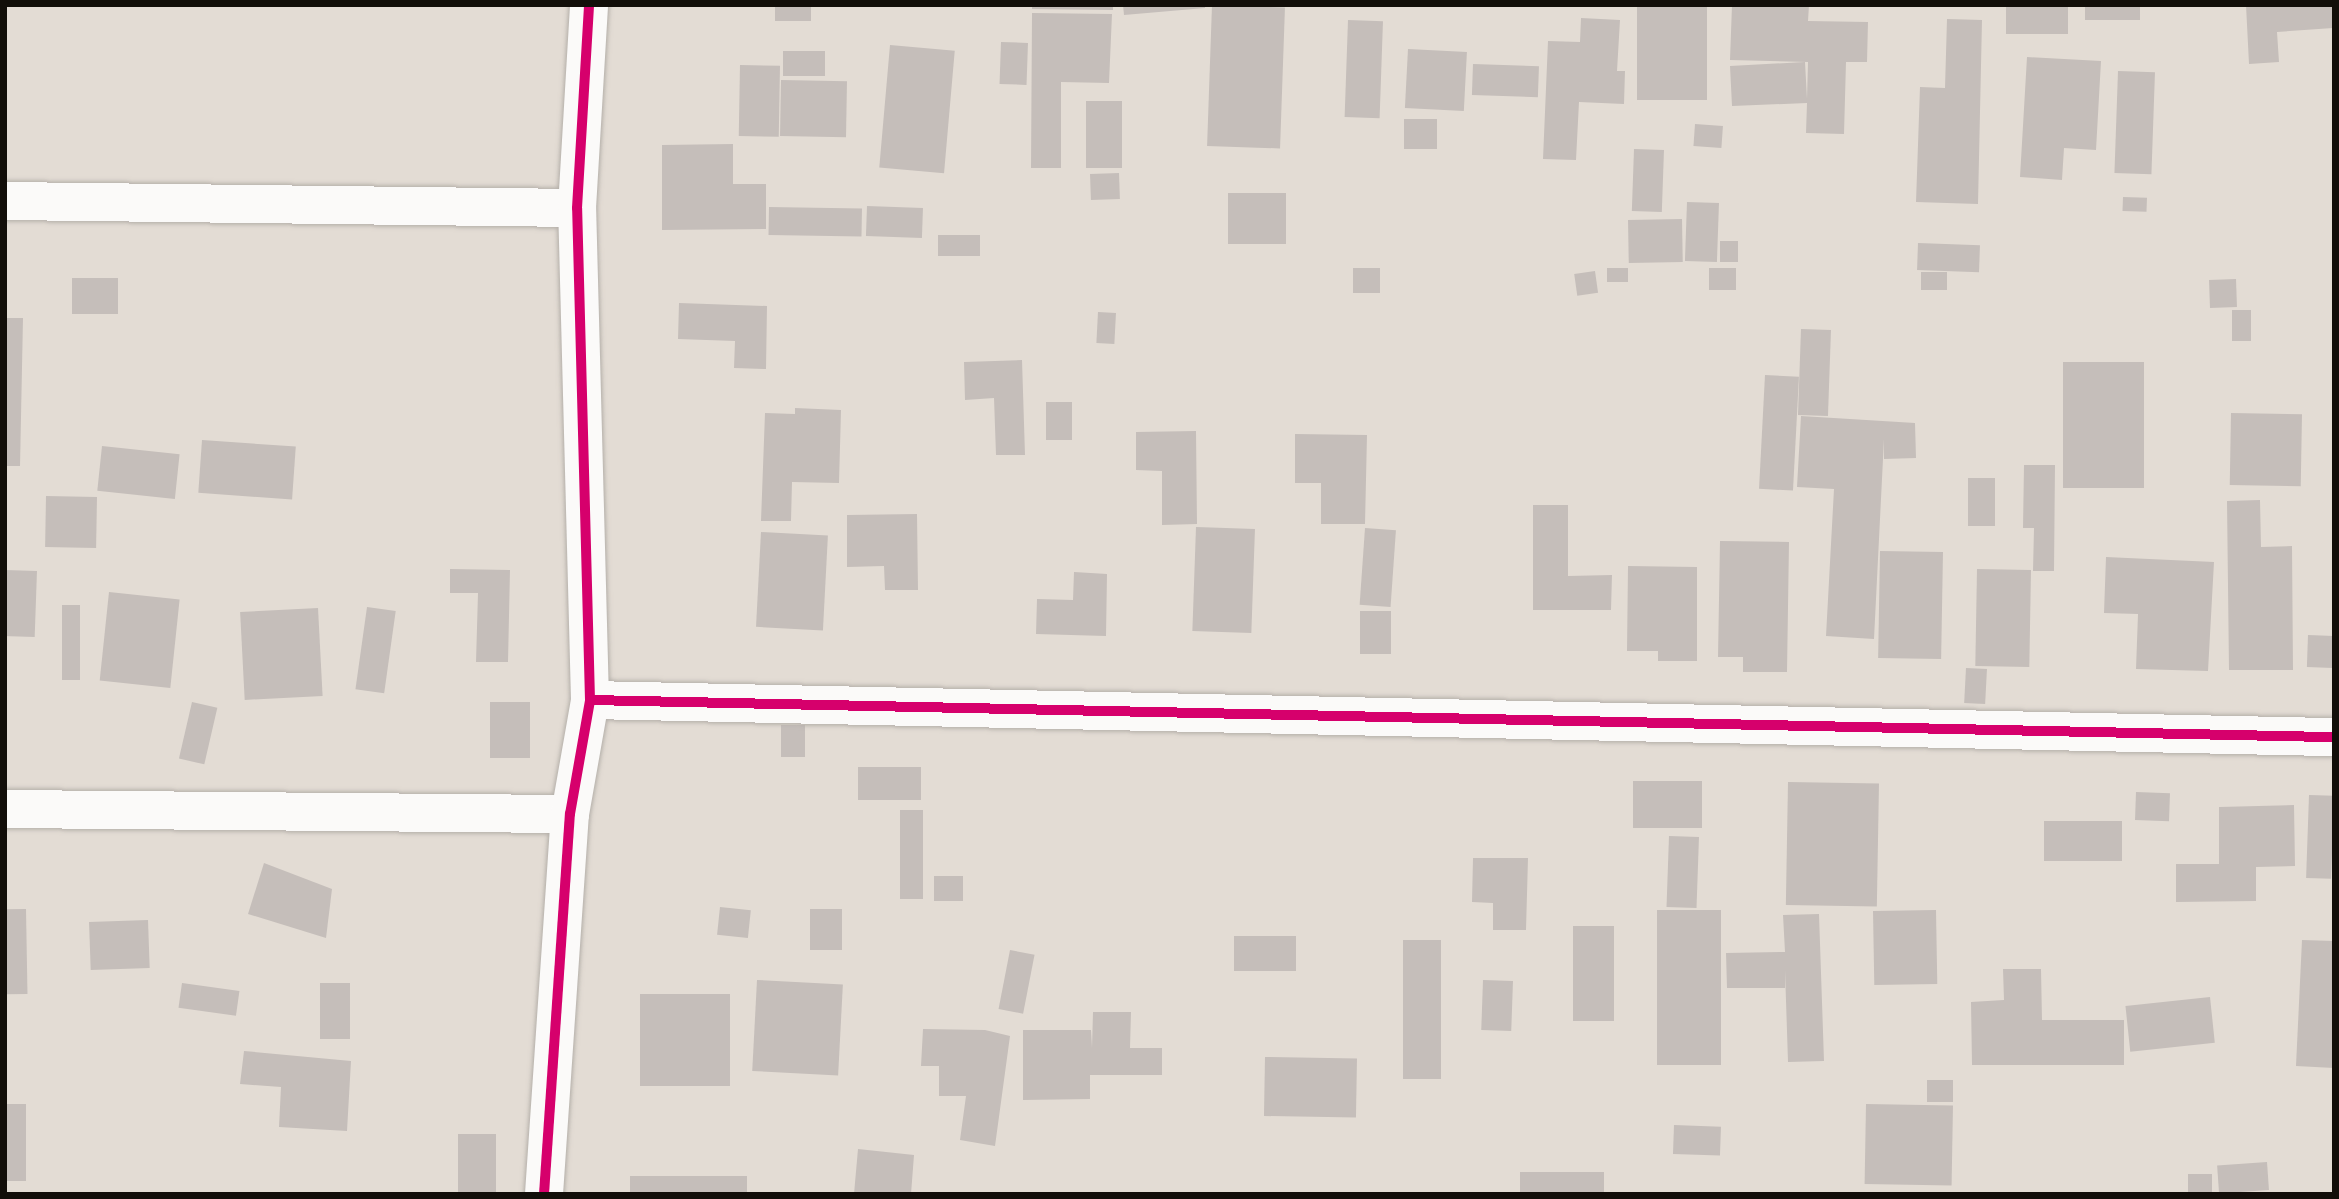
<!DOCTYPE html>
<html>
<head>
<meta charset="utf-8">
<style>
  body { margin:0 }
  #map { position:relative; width:2339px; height:1199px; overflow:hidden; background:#e3dcd4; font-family:Inter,sans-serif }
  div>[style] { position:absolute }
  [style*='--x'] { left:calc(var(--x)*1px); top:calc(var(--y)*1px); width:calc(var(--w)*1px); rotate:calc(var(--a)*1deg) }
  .building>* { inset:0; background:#c5beba; transform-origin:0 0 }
  .roads { filter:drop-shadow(0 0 2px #b4afa9) drop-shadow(0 0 2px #b4afa9) }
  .minor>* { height:38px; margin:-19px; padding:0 19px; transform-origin:19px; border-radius:19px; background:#fbfaf9 }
  .tertiary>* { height:38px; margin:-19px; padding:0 19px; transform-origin:19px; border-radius:19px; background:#fbfaf9 }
  .cycleway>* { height:10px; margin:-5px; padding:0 5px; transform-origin:5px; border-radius:5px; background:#d6006c }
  span { translate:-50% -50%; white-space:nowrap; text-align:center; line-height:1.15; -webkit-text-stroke:7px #fff; paint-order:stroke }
  .frame { position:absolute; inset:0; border:7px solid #120e09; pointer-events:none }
</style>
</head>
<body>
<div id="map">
  <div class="building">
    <i style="left:775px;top:5px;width:36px;height:16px"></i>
    <i style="clip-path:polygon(1032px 5px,1113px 5px,1113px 10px,1032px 9px)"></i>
    <i style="clip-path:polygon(1123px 5px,1205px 5px,1205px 8px,1124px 15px)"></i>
    <i style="left:1212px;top:5px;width:73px;height:141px;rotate:2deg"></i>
    <i style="left:1637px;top:5px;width:70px;height:95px"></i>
    <i style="clip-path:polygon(1732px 5px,1809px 5px,1808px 21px,1868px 22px,1867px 62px,1846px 62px,1844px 134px,1806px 133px,1807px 103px,1732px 106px,1730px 66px,1805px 62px,1807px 99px,1808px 62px,1730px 60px)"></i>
    <i style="left:2006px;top:5px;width:62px;height:29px"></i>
    <i style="left:2085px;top:5px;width:55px;height:15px"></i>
    <i style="clip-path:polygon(2246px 5px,2333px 5px,2333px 28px,2277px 32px,2279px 62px,2249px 64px)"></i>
    <i style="clip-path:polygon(1032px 13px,1112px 14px,1109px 83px,1061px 82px,1061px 168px,1031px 168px)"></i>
    <i style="clip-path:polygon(1581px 18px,1620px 20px,1617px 71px,1625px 71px,1624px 104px,1579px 102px,1576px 160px,1543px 159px,1548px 41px,1580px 42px)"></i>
    <i style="clip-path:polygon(1947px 19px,1982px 20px,1978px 204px,1916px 202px,1920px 87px,1945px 88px)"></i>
    <i style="left:1348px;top:20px;width:35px;height:97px;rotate:2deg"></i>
    <i style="left:1001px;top:42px;width:27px;height:42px;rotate:2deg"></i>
    <i style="left:890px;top:45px;width:65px;height:123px;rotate:5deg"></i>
    <i style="left:1408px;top:49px;width:59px;height:59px;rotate:3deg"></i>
    <i style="left:783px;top:51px;width:42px;height:25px"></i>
    <i style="clip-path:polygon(2027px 57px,2101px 61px,2096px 150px,2064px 148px,2062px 180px,2020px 177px)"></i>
    <i style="left:1473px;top:64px;width:66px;height:31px;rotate:2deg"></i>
    <i style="left:740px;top:65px;width:40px;height:71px;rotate:1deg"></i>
    <i style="left:2118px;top:71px;width:37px;height:102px;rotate:2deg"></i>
    <i style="left:781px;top:80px;width:66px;height:56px;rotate:1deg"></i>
    <i style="left:1122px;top:101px;width:67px;height:36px;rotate:90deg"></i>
    <i style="left:1404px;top:119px;width:33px;height:30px"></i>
    <i style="left:1695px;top:124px;width:28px;height:22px;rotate:4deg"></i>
    <i style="clip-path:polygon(733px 144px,733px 184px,766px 184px,766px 229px,662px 230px,662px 145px)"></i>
    <i style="left:1634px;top:149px;width:30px;height:62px;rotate:2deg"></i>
    <i style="left:1119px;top:173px;width:26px;height:29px;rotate:88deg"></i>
    <i style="left:1286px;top:193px;width:51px;height:58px;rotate:90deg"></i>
    <i style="left:2123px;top:197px;width:24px;height:14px;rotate:2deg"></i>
    <i style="left:1687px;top:202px;width:32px;height:59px;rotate:2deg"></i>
    <i style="left:867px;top:206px;width:56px;height:30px;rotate:2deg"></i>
    <i style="left:769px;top:207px;width:93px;height:28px;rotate:1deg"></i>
    <i style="left:1682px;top:219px;width:43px;height:54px;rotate:89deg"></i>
    <i style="left:980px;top:235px;width:21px;height:42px;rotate:90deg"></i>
    <i style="left:1720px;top:241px;width:18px;height:21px"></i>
    <i style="left:1918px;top:243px;width:62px;height:27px;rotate:2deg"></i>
    <i style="left:1353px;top:268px;width:27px;height:25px"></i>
    <i style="left:1607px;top:268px;width:21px;height:14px"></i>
    <i style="left:1736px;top:268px;width:22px;height:27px;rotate:90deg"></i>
    <i style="left:1595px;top:271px;width:22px;height:21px;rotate:82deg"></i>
    <i style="left:1921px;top:272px;width:26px;height:18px"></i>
    <i style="left:118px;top:278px;width:36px;height:46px;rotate:90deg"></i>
    <i style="left:2236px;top:279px;width:28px;height:27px;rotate:88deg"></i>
    <i style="clip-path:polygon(679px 303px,767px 306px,766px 369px,734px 368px,735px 341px,678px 339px)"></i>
    <i style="left:2251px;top:310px;width:31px;height:19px;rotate:90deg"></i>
    <i style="left:1098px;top:312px;width:18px;height:31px;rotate:3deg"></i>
    <i style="clip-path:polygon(5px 318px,23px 318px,20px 466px,5px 466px)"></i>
    <i style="left:1801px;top:329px;width:30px;height:86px;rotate:2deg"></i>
    <i style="clip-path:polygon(1022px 360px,1025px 455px,996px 455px,994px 398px,965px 400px,964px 362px)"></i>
    <i style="left:2063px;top:362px;width:81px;height:126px"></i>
    <i style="left:1765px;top:375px;width:34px;height:114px;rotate:3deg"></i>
    <i style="left:1046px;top:402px;width:26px;height:38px"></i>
    <i style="clip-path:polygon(795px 408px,841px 410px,839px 483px,792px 482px,791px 521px,761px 521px,765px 413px,795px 414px)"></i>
    <i style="left:2231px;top:413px;width:71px;height:72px;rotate:1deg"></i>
    <i style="clip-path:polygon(1801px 416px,1915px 423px,1916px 458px,1884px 459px,1884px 439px,1874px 639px,1826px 636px,1834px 489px,1797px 487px)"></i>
    <i style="clip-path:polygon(1196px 431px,1197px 524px,1162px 525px,1162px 471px,1136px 470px,1136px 432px)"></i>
    <i style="clip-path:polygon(1295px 434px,1367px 435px,1365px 524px,1321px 524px,1321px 483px,1295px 483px)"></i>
    <i style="left:202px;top:440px;width:94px;height:53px;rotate:4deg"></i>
    <i style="left:102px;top:446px;width:78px;height:45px;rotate:6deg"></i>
    <i style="clip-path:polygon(2024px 465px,2055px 465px,2054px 571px,2033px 571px,2034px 528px,2023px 528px)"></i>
    <i style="left:1968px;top:478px;width:27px;height:48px"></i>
    <i style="left:46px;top:496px;width:51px;height:51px;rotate:1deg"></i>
    <i style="clip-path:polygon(2260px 500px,2261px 547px,2292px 546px,2293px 670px,2229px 670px,2227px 501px)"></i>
    <i style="clip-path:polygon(1533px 505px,1568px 505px,1568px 576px,1612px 575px,1611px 610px,1533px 610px)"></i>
    <i style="clip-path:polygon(917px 514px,918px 590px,885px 590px,884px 566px,847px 567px,847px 515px)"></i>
    <i style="left:1196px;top:527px;width:59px;height:104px;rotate:2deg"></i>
    <i style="left:1365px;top:528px;width:31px;height:77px;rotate:4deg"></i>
    <i style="left:761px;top:532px;width:67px;height:95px;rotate:3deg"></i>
    <i style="clip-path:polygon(1720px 541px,1789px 542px,1787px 672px,1743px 672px,1743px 657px,1718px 657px)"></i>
    <i style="left:1880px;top:551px;width:63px;height:107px;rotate:1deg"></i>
    <i style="clip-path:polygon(2106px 557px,2214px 562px,2208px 671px,2136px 669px,2138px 614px,2104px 613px)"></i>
    <i style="clip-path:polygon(1628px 566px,1697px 567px,1697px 661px,1658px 661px,1658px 651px,1627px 651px)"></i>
    <i style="clip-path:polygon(450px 569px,510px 570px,508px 662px,476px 662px,478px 593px,450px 593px)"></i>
    <i style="left:1977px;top:569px;width:54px;height:97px;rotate:1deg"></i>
    <i style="left:5px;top:570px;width:32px;height:66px;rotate:2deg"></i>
    <i style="clip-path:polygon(1074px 572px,1107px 574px,1106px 636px,1036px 634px,1037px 599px,1073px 600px)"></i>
    <i style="left:109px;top:592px;width:71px;height:89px;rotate:6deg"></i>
    <i style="left:62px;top:605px;width:18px;height:75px"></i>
    <i style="left:367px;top:607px;width:29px;height:83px;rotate:8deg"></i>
    <i style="left:318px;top:608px;width:88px;height:78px;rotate:87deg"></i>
    <i style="left:1360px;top:611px;width:31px;height:43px"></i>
    <i style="left:2308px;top:635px;width:26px;height:32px;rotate:2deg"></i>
    <i style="left:1966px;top:668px;width:21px;height:35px;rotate:3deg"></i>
    <i style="left:192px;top:702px;width:26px;height:58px;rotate:13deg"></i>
    <i style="left:490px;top:702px;width:40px;height:56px"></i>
    <i style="left:781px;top:725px;width:24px;height:32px"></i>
    <i style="left:858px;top:767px;width:63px;height:33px"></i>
    <i style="left:1633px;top:781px;width:69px;height:47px"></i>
    <i style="left:1788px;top:782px;width:91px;height:123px;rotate:1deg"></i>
    <i style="left:2136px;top:792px;width:34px;height:28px;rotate:2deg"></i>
    <i style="left:2309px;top:795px;width:25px;height:83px;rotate:2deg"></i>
    <i style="clip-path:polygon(2294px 805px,2295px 866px,2256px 867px,2256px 901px,2176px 902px,2176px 864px,2219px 864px,2219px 807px)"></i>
    <i style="left:900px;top:810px;width:23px;height:89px"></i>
    <i style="left:2044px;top:821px;width:78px;height:40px"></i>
    <i style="left:1669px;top:836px;width:30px;height:71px;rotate:2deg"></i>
    <i style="clip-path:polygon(1473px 858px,1528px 858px,1526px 930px,1493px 930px,1493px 903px,1472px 902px)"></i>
    <i style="clip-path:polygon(264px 863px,332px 889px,326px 938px,248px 914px)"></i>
    <i style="left:934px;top:876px;width:29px;height:25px"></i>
    <i style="left:720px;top:907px;width:31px;height:28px;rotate:6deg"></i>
    <i style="left:26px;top:909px;width:85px;height:21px;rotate:89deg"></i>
    <i style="left:842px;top:909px;width:41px;height:32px;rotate:90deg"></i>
    <i style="left:1721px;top:910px;width:155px;height:64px;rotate:90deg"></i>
    <i style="left:1936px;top:910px;width:74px;height:63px;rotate:89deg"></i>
    <i style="clip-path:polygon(1819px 914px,1824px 1061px,1788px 1062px,1785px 970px,1785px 988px,1727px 988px,1726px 953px,1785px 952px,1783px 915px)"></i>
    <i style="left:148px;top:920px;width:48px;height:59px;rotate:88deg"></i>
    <i style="left:1573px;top:926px;width:41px;height:95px"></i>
    <i style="left:1234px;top:936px;width:62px;height:35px"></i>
    <i style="left:1403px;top:940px;width:38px;height:139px"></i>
    <i style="clip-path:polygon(2302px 940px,2334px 941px,2334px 1068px,2296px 1066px)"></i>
    <i style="left:1010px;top:950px;width:25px;height:60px;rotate:11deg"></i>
    <i style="clip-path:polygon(2003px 969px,2041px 969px,2042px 1020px,2124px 1020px,2124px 1065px,1972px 1065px,1971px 1002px,2004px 1000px)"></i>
    <i style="left:757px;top:980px;width:86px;height:91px;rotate:3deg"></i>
    <i style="left:1483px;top:980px;width:30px;height:50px;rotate:2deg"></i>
    <i style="left:182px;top:983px;width:58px;height:25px;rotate:8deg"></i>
    <i style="left:350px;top:983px;width:56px;height:30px;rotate:90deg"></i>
    <i style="left:640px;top:994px;width:90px;height:92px"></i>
    <i style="left:2210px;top:997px;width:46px;height:85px;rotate:84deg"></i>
    <i style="clip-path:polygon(1093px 1012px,1131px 1012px,1130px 1048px,1162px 1048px,1162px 1075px,1090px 1075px,1090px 1099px,1023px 1100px,1023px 1030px,1091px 1030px,1092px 1048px)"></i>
    <i style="clip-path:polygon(923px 1029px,985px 1030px,1010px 1036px,995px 1146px,960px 1140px,966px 1096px,939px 1096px,939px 1066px,921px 1066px)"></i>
    <i style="clip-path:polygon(244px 1051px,351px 1061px,347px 1131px,279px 1127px,281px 1087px,240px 1084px)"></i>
    <i style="left:1265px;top:1057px;width:92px;height:59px;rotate:1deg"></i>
    <i style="left:1927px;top:1080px;width:26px;height:22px"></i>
    <i style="left:5px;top:1104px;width:21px;height:77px"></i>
    <i style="left:1866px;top:1104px;width:87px;height:80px;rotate:1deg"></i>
    <i style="left:1674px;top:1125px;width:47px;height:29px;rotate:2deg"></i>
    <i style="left:458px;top:1134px;width:38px;height:60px"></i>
    <i style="clip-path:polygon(858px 1149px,914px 1155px,911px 1194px,854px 1194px)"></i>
    <i style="left:2267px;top:1162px;width:28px;height:50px;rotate:86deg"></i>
    <i style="left:1604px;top:1172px;width:22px;height:84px;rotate:90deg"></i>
    <i style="left:2188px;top:1174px;width:24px;height:20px"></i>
    <i style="left:747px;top:1176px;width:18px;height:117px;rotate:90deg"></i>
  </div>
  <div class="roads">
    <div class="minor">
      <i style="--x:5;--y:201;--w:572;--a:0.7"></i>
      <i style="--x:590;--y:700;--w:1744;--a:1.22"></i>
      <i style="--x:5;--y:809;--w:565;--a:0.51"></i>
    </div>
    <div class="tertiary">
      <i style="--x:544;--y:1194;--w:381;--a:-86.1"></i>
      <i style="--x:570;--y:814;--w:116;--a:-80"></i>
      <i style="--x:590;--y:700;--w:492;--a:-91.5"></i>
      <i style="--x:577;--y:208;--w:203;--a:-86.6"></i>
    </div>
  </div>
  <div class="cycleway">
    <i style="--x:590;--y:700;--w:1744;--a:1.22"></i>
    <i style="--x:544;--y:1194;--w:381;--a:-86.1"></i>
    <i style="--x:570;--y:814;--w:116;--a:-80"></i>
    <i style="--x:590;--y:700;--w:492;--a:-91.5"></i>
    <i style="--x:577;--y:208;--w:203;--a:-86.6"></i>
  </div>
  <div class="frame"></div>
</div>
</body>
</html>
